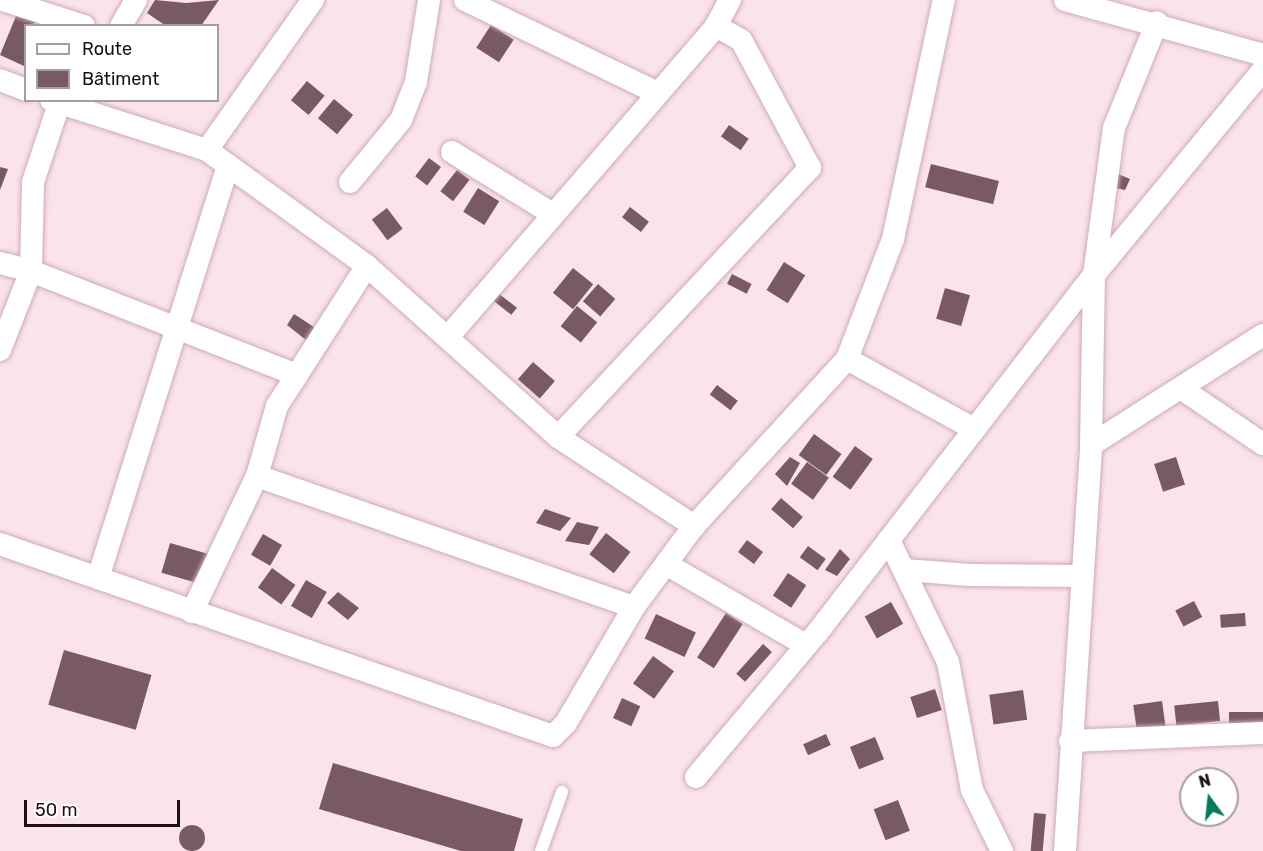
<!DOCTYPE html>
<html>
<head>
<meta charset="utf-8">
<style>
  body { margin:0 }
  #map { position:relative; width:1263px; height:851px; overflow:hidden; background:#fae3ea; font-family:Rubik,sans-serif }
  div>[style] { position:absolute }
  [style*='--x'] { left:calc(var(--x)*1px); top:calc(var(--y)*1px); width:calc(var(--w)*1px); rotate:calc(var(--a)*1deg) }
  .building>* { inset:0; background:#795963; transform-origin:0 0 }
  .round { border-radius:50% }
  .roads { filter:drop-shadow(0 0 2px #ceabb5) drop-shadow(0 0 2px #ceabb5) }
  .service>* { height:12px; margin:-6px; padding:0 6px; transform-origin:6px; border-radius:6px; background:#fff }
  .minor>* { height:22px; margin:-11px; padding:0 11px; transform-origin:11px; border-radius:11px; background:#fff }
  span { translate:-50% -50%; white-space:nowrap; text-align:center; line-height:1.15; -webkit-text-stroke:5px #fff; paint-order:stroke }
  .legend { position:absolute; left:24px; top:24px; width:195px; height:78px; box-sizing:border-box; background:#fff; border:2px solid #a59fa1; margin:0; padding:8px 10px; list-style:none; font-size:18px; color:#1d1014 }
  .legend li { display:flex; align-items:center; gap:12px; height:30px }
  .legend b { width:30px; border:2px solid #a59fa1 }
  .north { position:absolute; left:1179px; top:767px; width:60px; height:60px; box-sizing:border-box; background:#fff; border:2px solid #a59fa1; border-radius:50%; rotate:345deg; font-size:16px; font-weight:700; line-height:24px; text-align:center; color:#1d1014 }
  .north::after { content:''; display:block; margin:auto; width:21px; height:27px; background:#057d5a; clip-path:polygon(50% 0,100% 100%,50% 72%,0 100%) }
  .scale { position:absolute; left:24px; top:800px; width:156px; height:27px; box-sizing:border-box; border:3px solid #1d1014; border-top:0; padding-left:8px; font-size:18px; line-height:21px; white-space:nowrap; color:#1d1014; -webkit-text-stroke:4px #fff; paint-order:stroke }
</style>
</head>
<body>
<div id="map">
  <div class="building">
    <i style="clip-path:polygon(155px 0,186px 3px,219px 0,201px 26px,166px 26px,147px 13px)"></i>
    <i style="clip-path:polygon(16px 16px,38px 22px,26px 26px,24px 66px,0 55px)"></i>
    <i style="left:491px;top:25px;width:27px;height:27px;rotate:33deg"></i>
    <i style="left:307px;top:81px;width:23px;height:25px;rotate:40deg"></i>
    <i style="left:334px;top:99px;width:25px;height:25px;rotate:40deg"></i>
    <i style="left:729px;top:125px;width:24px;height:14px;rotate:35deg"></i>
    <i style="left:429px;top:158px;width:15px;height:23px;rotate:37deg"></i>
    <i style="left:931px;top:164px;width:70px;height:24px;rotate:14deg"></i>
    <i style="clip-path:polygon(0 167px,8px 169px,0 190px)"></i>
    <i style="left:457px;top:170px;width:16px;height:27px;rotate:38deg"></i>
    <i style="clip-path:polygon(1118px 174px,1130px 179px,1125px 190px,1111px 187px)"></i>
    <i style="left:478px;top:188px;width:25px;height:28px;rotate:32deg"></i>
    <i style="left:630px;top:207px;width:24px;height:13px;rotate:38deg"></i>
    <i style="left:387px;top:208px;width:26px;height:19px;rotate:53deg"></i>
    <i style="left:784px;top:262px;width:25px;height:33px;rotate:32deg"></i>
    <i style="left:573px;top:268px;width:26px;height:32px;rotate:39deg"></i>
    <i style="left:732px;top:274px;width:22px;height:11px;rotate:27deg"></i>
    <i style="left:598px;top:284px;width:23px;height:23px;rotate:41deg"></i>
    <i style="left:945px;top:288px;width:26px;height:32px;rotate:16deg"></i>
    <i style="left:498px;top:293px;width:24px;height:9px;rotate:38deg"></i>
    <i style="left:577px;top:306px;width:26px;height:26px;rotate:39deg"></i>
    <i style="clip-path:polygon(294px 314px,317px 329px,306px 340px,287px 325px)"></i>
    <i style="left:533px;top:362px;width:29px;height:23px;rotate:41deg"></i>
    <i style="left:717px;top:385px;width:26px;height:12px;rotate:37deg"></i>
    <i style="left:814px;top:434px;width:34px;height:26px;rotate:36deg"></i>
    <i style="left:855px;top:446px;width:22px;height:38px;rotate:36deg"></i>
    <i style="clip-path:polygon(790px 457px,800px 463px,787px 486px,775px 474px)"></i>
    <i style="left:1176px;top:457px;width:29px;height:23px;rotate:72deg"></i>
    <i style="left:807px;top:462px;width:27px;height:27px;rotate:36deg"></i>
    <i style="left:781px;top:498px;width:29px;height:15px;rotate:41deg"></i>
    <i style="clip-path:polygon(545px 509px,571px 518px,560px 531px,536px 523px)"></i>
    <i style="clip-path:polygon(577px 522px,599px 527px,589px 545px,565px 541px)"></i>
    <i style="left:606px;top:533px;width:31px;height:27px;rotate:38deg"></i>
    <i style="left:263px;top:534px;width:22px;height:24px;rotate:30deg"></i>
    <i style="left:747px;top:540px;width:20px;height:15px;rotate:37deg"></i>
    <i style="left:170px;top:543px;width:40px;height:31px;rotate:16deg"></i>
    <i style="left:808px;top:546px;width:22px;height:14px;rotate:36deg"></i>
    <i style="clip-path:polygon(840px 549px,850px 559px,837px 576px,825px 570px)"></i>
    <i style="left:272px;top:568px;width:29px;height:24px;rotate:36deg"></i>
    <i style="left:788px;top:573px;width:22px;height:27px;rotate:34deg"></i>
    <i style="left:306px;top:580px;width:24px;height:30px;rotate:30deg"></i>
    <i style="clip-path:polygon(338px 592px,359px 608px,348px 620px,327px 603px)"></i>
    <i style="left:1194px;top:601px;width:18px;height:21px;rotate:63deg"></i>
    <i style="left:891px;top:602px;width:25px;height:30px;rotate:61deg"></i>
    <i style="left:726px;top:613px;width:20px;height:53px;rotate:33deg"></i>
    <i style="left:1245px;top:613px;width:13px;height:25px;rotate:86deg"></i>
    <i style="left:656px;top:614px;width:44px;height:27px;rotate:25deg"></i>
    <i style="left:763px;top:644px;width:12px;height:40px;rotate:42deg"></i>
    <i style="left:64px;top:650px;width:91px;height:57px;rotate:16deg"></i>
    <i style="left:653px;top:656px;width:26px;height:34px;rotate:36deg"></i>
    <i style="left:935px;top:689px;width:22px;height:26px;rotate:72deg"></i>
    <i style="left:1023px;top:690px;width:30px;height:34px;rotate:82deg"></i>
    <i style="left:622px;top:698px;width:20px;height:22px;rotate:24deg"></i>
    <i style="left:1162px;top:701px;width:29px;height:29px;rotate:82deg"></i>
    <i style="left:1218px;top:701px;width:20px;height:44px;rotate:84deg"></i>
    <i style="left:1263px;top:712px;width:18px;height:34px;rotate:90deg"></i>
    <i style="left:826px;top:734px;width:12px;height:25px;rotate:66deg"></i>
    <i style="left:875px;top:737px;width:24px;height:27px;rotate:68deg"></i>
    <i style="clip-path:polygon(333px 763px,523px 819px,514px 851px,461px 851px,319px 809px)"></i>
    <i style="clip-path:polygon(1217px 772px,1217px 779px,1193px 779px,1193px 774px)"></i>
    <i style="left:898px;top:800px;width:33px;height:26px;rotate:69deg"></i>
    <i style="left:1034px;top:813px;width:12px;height:38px;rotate:5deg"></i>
    <i class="round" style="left:179px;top:825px;width:26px;height:26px"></i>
  </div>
  <div class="roads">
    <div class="service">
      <i style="--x:541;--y:851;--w:63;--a:-70.4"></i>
    </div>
    <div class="minor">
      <i style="--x:3;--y:0;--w:85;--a:17.8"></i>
      <i style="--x:465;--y:0;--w:213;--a:25.8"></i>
      <i style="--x:1065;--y:0;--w:205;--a:15.5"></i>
      <i style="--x:121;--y:26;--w:30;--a:-60"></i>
      <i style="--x:0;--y:80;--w:28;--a:21"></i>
      <i style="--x:51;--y:100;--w:164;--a:17.8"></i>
      <i style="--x:207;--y:150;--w:198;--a:35.9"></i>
      <i style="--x:367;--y:266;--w:256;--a:41.8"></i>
      <i style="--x:558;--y:437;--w:163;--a:33.2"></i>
      <i style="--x:207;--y:150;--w:184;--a:-54.8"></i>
      <i style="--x:452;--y:152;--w:116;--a:31.6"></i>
      <i style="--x:350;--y:182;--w:80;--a:-50.6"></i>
      <i style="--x:401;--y:120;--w:41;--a:-68.5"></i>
      <i style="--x:416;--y:82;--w:83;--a:-81"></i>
      <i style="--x:0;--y:263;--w:32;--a:14"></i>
      <i style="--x:31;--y:271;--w:286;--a:21.4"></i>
      <i style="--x:448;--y:337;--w:411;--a:-49.2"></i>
      <i style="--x:716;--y:26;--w:30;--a:-62"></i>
      <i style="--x:0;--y:350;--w:85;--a:-68.6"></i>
      <i style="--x:31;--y:271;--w:89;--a:-88.7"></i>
      <i style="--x:33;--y:182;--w:82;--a:-71.6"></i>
      <i style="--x:847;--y:359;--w:145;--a:28.9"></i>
      <i style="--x:1182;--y:389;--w:98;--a:34.2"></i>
      <i style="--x:558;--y:437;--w:369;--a:-46.9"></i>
      <i style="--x:810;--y:168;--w:145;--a:-118.3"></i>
      <i style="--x:741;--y:40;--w:29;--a:-151"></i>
      <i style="--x:1091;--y:445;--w:204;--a:-32.6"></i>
      <i style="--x:257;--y:476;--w:399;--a:19.2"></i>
      <i style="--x:889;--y:540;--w:136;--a:64.2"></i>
      <i style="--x:948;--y:662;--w:130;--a:79.4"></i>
      <i style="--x:972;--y:790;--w:68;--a:63.8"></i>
      <i style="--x:0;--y:544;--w:585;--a:19.15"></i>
      <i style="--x:553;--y:736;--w:18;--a:-45"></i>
      <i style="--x:566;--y:723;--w:134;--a:-59.6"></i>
      <i style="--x:634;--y:607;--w:101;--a:-53.5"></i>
      <i style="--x:694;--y:526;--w:226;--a:-47.5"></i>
      <i style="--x:847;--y:359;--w:129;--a:-69"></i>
      <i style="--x:893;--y:239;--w:244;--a:-78"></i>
      <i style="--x:666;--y:564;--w:162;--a:30.1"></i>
      <i style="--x:905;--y:570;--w:65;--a:4.4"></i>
      <i style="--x:970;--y:575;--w:111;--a:0.5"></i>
      <i style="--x:98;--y:578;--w:433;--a:-72.5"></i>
      <i style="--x:192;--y:612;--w:151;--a:-64.5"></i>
      <i style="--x:257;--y:476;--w:73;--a:-74.1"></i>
      <i style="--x:277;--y:406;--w:166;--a:-57.3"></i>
      <i style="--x:1070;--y:741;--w:193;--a:-2.4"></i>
      <i style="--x:696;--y:777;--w:188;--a:-50"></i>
      <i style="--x:817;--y:633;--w:453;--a:-52.3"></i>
      <i style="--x:1094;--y:275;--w:266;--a:-50.5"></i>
      <i style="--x:1065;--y:851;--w:407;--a:-86.3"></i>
      <i style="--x:1091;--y:445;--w:170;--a:-89"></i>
      <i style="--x:1094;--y:275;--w:148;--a:-82.3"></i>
      <i style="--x:1114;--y:128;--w:114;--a:-67.9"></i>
    </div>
  </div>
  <ul class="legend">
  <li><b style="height:8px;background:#fff"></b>Route</li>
  <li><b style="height:16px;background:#795963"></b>Bâtiment</li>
  </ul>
  <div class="north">N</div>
  <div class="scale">50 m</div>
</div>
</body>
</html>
